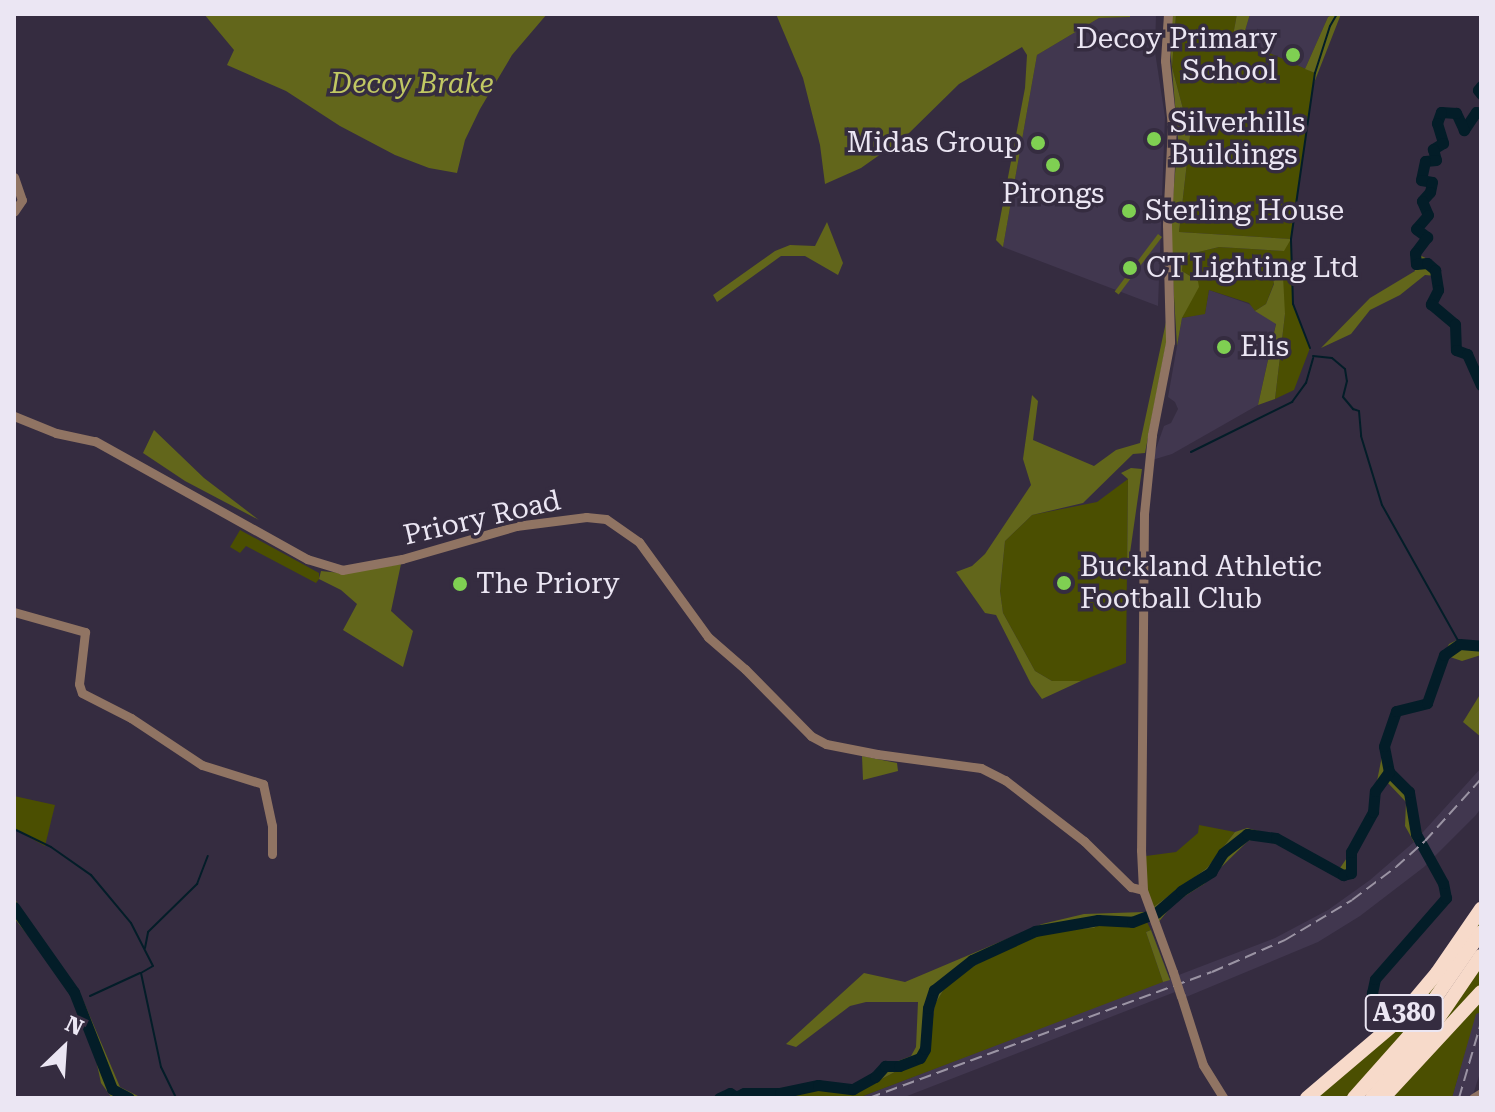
<!DOCTYPE html>
<html>
<head>
<meta charset="utf-8">
<style>
  body { margin:0 }
  #map { position:relative; width:1495px; height:1112px; overflow:hidden; background:#352c40; font-family:"Roboto Serif",serif }
  div>[style] { position:absolute }
  [style*='--x'] { left:calc(var(--x)*1px); top:calc(var(--y)*1px); width:calc(var(--w)*1px); rotate:calc(var(--a)*1deg) }
  .built>* { inset:0; background:#41374f }
  .green>* { inset:0; background:#4b4f01 }
  .forest>* { inset:0; background:#62661b; transform-origin:0 0 }
  .stream>* { height:2px; margin:-1px; padding:0 1px; transform-origin:1px; border-radius:1px; background:#031d28 }
  .river>* { height:11px; margin:-5.5px; padding:0 5.5px; transform-origin:5.5px; border-radius:5.5px; background:#031d28 }
  .minor>* { height:9px; margin:-4.5px; padding:0 4.5px; transform-origin:4.5px; border-radius:4.5px; background:#907463 }
  .highway>* { height:14px; margin:-7px; padding:0 7px; transform-origin:7px; border-radius:7px; background:#f7daca }
  .rail>* { height:2px; margin-top:-1px; transform-origin:0; background:repeating-linear-gradient(90deg,#9b94a4 0 12px,transparent 0 18px) }
  .minor-bridge>* { height:9px; margin:-4.5px; padding:0 4.5px; transform-origin:4.5px; border-radius:4.5px; background:#907463 }
  .dots>* { width:22px; height:22px; translate:-50% -50%; box-sizing:border-box; border:4px solid #352c40; border-radius:50% }
  span { translate:-50% -50%; white-space:nowrap; text-align:center; line-height:1.15; -webkit-text-stroke:7px #352c40; paint-order:stroke }
  .shield-label span { padding:2px 6px; background:#352c40; border:2px solid; border-radius:6px; -webkit-text-stroke-width:0 }
  .shield-label { font-size:26px; color:#ebe6f3; font-weight:700 }
  .poi-label { font-size:28px; color:#ebe6f3 }
  .right { translate:-100% -50%; text-align:right }
  .left { translate:0 -50%; text-align:left }
  .park-label { font-size:28px; color:#c1c863; font-style:italic }
  .street-label { font-size:28px; color:#ebe6f3 }
  .frame { position:absolute; inset:0; border:16px solid #ebe6f3; pointer-events:none }
  .north { position:absolute; left:24px; top:1008px; width:80px; height:80px; -webkit-text-stroke:6px #352c40; paint-order:stroke; rotate:25deg; font-size:22px; font-weight:700; line-height:32px; text-align:center; color:#ebe6f3 }
  .north::after { content:''; display:block; margin:auto; width:28px; height:36px; background:#ebe6f3; clip-path:polygon(50% 0,100% 100%,50% 72%,0 100%) }
</style>
</head>
<body>
<div id="map">
  <div class="built">
    <i style="clip-path:polygon(1130px 14px,1156px 14px,1155px 52px,1165px 117px,1158px 306px,1003px 247px,1037px 55px,1099px 18px,1130px 17px)"></i>
    <i style="clip-path:polygon(1250px 14px,1334px 14px,1328px 17px,1305px 69px,1242px 41px)"></i>
    <i style="clip-path:polygon(1209px 290px,1249px 304px,1276px 323px,1258px 405px,1172px 454px,1152px 460px,1164px 426px,1171px 423px,1178px 409px,1175px 402px,1168px 397px,1182px 318px,1205px 313px)"></i>
    <i style="clip-path:polygon(1481px 768px,1481px 808px,1476px 815px,1424px 867px,1360px 916px,1318px 942px,1186px 997px,1175px 992px,902px 1098px,858px 1098px,1275px 938px,1328px 910px,1370px 880px,1414px 842px)"></i>
    <i style="clip-path:polygon(1481px 992px,1479px 1076px,1472px 1098px,1452px 1098px)"></i>
  </div>
  <div class="green">
    <i style="clip-path:polygon(1176px 14px,1237px 14px,1233px 37px,1315px 73px,1291px 239px,1293px 304px,1310px 348px,1294px 390px,1275px 399px,1285px 314px,1271px 260px,1274px 283px,1266px 304px,1255px 311px,1249px 303px,1209px 290px,1205px 314px,1182px 318px,1198px 281px,1182px 271px,1183px 260px,1190px 254px,1219px 247px,1283px 251px,1290px 239px,1179px 232px,1190px 136px,1172px 67px)"></i>
    <i style="clip-path:polygon(1128px 479px,1126px 663px,1081px 681px,1052px 681px,1035px 671px,1003px 613px,1000px 591px,1005px 541px,1032px 515px,1097px 502px)"></i>
    <i style="clip-path:polygon(240px 530px,319px 573px,319px 579px,316px 583px,246px 546px,240px 553px,230px 547px)"></i>
    <i style="clip-path:polygon(14px 796px,55px 805px,45px 846px,14px 829px)"></i>
    <i style="clip-path:polygon(1199px 825px,1235px 832px,1207px 868px,1152px 908px,1146px 894px,1146px 856px,1176px 852px,1198px 833px)"></i>
    <i style="clip-path:polygon(1481px 916px,1481px 925px,1405px 1033px,1369px 1074px,1346px 1098px,1311px 1098px,1341px 1075px)"></i>
    <i style="clip-path:polygon(1104px 921px,1147px 922px,1151px 930px,1146px 932px,1163px 982px,858px 1098px,719px 1098px,730px 1093px,736px 1097px,744px 1093px,780px 1093px,818px 1085px,853px 1089px,874px 1083px,921px 1058px,931px 1033px,935px 1004px,950px 979px,1037px 932px,1094px 928px)"></i>
    <i style="clip-path:polygon(1481px 961px,1481px 988px,1400px 1080px)"></i>
    <i style="clip-path:polygon(1481px 998px,1481px 1012px,1476px 1014px,1452px 1098px,1392px 1098px)"></i>
  </div>
  <div class="forest">
    <i style="clip-path:polygon(204px 14px,547px 14px,512px 55px,480px 109px,465px 140px,457px 173px,429px 168px,395px 155px,340px 126px,286px 91px,227px 65px,234px 50px)"></i>
    <i style="clip-path:polygon(776px 14px,1130px 14px,1130px 17px,1099px 18px,1037px 55px,1003px 247px,996px 240px,1025px 88px,1027px 55px,1022px 47px,959px 84px,905px 137px,861px 168px,825px 184px,820px 145px,803px 78px)"></i>
    <i style="clip-path:polygon(1171px 14px,1176px 14px,1172px 67px,1190px 136px,1179px 232px,1291px 239px,1284px 251px,1219px 247px,1190px 254px,1183px 260px,1182px 271px,1198px 281px,1199px 287px,1182px 318px,1177px 346px,1170px 231px,1178px 139px,1169px 34px)"></i>
    <i style="clip-path:polygon(1237px 14px,1250px 14px,1242px 41px,1233px 36px)"></i>
    <i style="clip-path:polygon(1334px 14px,1341px 14px,1314px 83px,1315px 73px,1305px 69px,1328px 17px)"></i>
    <i style="clip-path:polygon(827px 222px,843px 263px,838px 275px,805px 256px,781px 256px,717px 302px,713px 295px,775px 251px,790px 245px,815px 246px)"></i>
    <i style="left:1158px;top:234px;width:5px;height:72px;rotate:37deg"></i>
    <i style="clip-path:polygon(1415px 253px,1432px 261px,1438px 268px,1436px 276px,1425px 275px,1400px 295px,1370px 310px,1351px 334px,1321px 348px,1370px 298px,1415px 271px,1411px 261px)"></i>
    <i style="clip-path:polygon(1270px 258px,1283px 276px,1285px 314px,1275px 399px,1258px 405px,1276px 324px,1255px 311px,1266px 304px,1274px 284px)"></i>
    <i style="clip-path:polygon(1166px 322px,1167px 339px,1145px 453px,1133px 454px,1083px 503px,1032px 515px,1005px 541px,1000px 591px,1003px 613px,1035px 671px,1052px 681px,1081px 681px,1042px 699px,1031px 684px,996px 615px,985px 613px,956px 572px,972px 566px,985px 554px,1031px 485px,1023px 459px,1032px 395px,1038px 401px,1033px 440px,1094px 466px,1116px 450px,1140px 443px)"></i>
    <i style="clip-path:polygon(154px 430px,204px 478px,259px 520px,185px 481px,143px 453px)"></i>
    <i style="clip-path:polygon(1131px 468px,1142px 469px,1127px 574px,1128px 479px,1121px 473px)"></i>
    <i style="clip-path:polygon(401px 564px,391px 611px,413px 631px,403px 667px,343px 630px,357px 604px,341px 590px,319px 579px,321px 571px,341px 573px)"></i>
    <i style="clip-path:polygon(1457px 640px,1481px 645px,1481px 655px,1462px 661px,1444px 655px,1449px 644px)"></i>
    <i style="clip-path:polygon(1481px 693px,1481px 737px,1463px 722px)"></i>
    <i style="clip-path:polygon(1384px 746px,1393px 770px,1409px 787px,1413px 799px,1422px 834px,1414px 842px,1405px 826px,1406px 802px,1387px 782px,1375px 791px)"></i>
    <i style="clip-path:polygon(862px 756px,897px 763px,898px 771px,863px 780px)"></i>
    <i style="clip-path:polygon(1247px 828px,1281px 837px,1340px 868px,1351px 852px,1354px 876px,1344px 878px,1279px 845px,1257px 838px,1248px 841px,1204px 884px,1174px 903px,1157px 924px,1152px 908px,1207px 868px,1235px 832px)"></i>
    <i style="clip-path:polygon(14px 898px,83px 1000px,120px 1087px,142px 1098px,112px 1098px,101px 1083px,93px 1046px,68px 985px,14px 918px)"></i>
    <i style="clip-path:polygon(1144px 912px,1147px 922px,1136px 924px,1104px 921px,1094px 928px,1037px 932px,950px 979px,935px 1004px,926px 1052px,921px 1058px,874px 1083px,860px 1085px,885px 1066px,911px 1056px,916px 1047px,918px 1002px,866px 1002px,850px 1006px,796px 1047px,786px 1044px,864px 973px,905px 982px,1042px 924px,1084px 914px)"></i>
    <i style="clip-path:polygon(1151px 930px,1170px 980px,1163px 982px,1146px 932px)"></i>
  </div>
  <div class="stream">
    <i style="--x:1310;--y:348;--w:47;--a:-111.1"></i>
    <i style="--x:1293;--y:304;--w:65;--a:-91.8"></i>
    <i style="--x:1291;--y:239;--w:168;--a:-81.8"></i>
    <i style="--x:1315;--y:73;--w:49;--a:-72.3"></i>
    <i style="--x:1330;--y:26;--w:14;--a:-60"></i>
    <i style="--x:1313;--y:356;--w:19;--a:6"></i>
    <i style="--x:1332;--y:358;--w:17;--a:40"></i>
    <i style="--x:1345;--y:369;--w:12;--a:81"></i>
    <i style="--x:1347;--y:381;--w:16;--a:104"></i>
    <i style="--x:1343;--y:397;--w:16;--a:50"></i>
    <i style="--x:1353;--y:409;--w:6;--a:18"></i>
    <i style="--x:1359;--y:411;--w:25;--a:85"></i>
    <i style="--x:1361;--y:436;--w:72;--a:73.1"></i>
    <i style="--x:1382;--y:505;--w:159;--a:60.7"></i>
    <i style="--x:1191;--y:452;--w:113;--a:-26.3"></i>
    <i style="--x:1292;--y:402;--w:24;--a:-54"></i>
    <i style="--x:1306;--y:383;--w:26;--a:-74"></i>
    <i style="--x:14;--y:829;--w:41;--a:25.9"></i>
    <i style="--x:51;--y:847;--w:49;--a:35"></i>
    <i style="--x:91;--y:875;--w:62;--a:50.2"></i>
    <i style="--x:131;--y:923;--w:48;--a:62.9"></i>
    <i style="--x:153;--y:966;--w:14;--a:150"></i>
    <i style="--x:141;--y:973;--w:96;--a:78"></i>
    <i style="--x:161;--y:1067;--w:34;--a:64"></i>
    <i style="--x:145;--y:948;--w:16;--a:-79"></i>
    <i style="--x:148;--y:932;--w:69;--a:-44.4"></i>
    <i style="--x:197;--y:884;--w:30;--a:-69"></i>
    <i style="--x:90;--y:996;--w:55;--a:-24.7"></i>
  </div>
  <div class="river">
    <i style="--x:1481;--y:86;--w:5;--a:127"></i>
    <i style="--x:1478;--y:90;--w:5;--a:53"></i>
    <i style="--x:1481;--y:113;--w:5;--a:-169"></i>
    <i style="--x:1476;--y:112;--w:22;--a:124"></i>
    <i style="--x:1464;--y:130;--w:19;--a:-115"></i>
    <i style="--x:1456;--y:113;--w:15;--a:-176"></i>
    <i style="--x:1441;--y:112;--w:12;--a:110"></i>
    <i style="--x:1437;--y:123;--w:21;--a:73"></i>
    <i style="--x:1443;--y:143;--w:12;--a:149"></i>
    <i style="--x:1433;--y:149;--w:11;--a:75"></i>
    <i style="--x:1436;--y:160;--w:11;--a:175"></i>
    <i style="--x:1425;--y:161;--w:19;--a:102"></i>
    <i style="--x:1421;--y:180;--w:11;--a:10"></i>
    <i style="--x:1432;--y:182;--w:10;--a:101"></i>
    <i style="--x:1430;--y:192;--w:12;--a:132"></i>
    <i style="--x:1422;--y:201;--w:15;--a:67"></i>
    <i style="--x:1428;--y:215;--w:18;--a:131"></i>
    <i style="--x:1416;--y:229;--w:14;--a:36"></i>
    <i style="--x:1427;--y:237;--w:20;--a:127"></i>
    <i style="--x:1415;--y:253;--w:11;--a:85"></i>
    <i style="--x:1416;--y:264;--w:11;--a:-5"></i>
    <i style="--x:1427;--y:263;--w:11;--a:41"></i>
    <i style="--x:1435;--y:270;--w:20;--a:81"></i>
    <i style="--x:1438;--y:290;--w:16;--a:117"></i>
    <i style="--x:1431;--y:304;--w:31;--a:40"></i>
    <i style="--x:1455;--y:324;--w:26;--a:88"></i>
    <i style="--x:1456;--y:350;--w:12;--a:20"></i>
    <i style="--x:1467;--y:354;--w:34;--a:66"></i>
    <i style="--x:14;--y:907;--w:104;--a:54.8"></i>
    <i style="--x:74;--y:992;--w:104;--a:68.6"></i>
    <i style="--x:112;--y:1089;--w:19;--a:28"></i>
    <i style="--x:1376;--y:1007;--w:15;--a:-106"></i>
    <i style="--x:1372;--y:993;--w:14;--a:-78"></i>
    <i style="--x:1375;--y:979;--w:108;--a:-48.8"></i>
    <i style="--x:1446;--y:898;--w:15;--a:-101"></i>
    <i style="--x:1443;--y:883;--w:56;--a:-118.9"></i>
    <i style="--x:1416;--y:834;--w:43;--a:-99.5"></i>
    <i style="--x:1409;--y:792;--w:28;--a:-135"></i>
    <i style="--x:1389;--y:772;--w:26;--a:-101"></i>
    <i style="--x:1384;--y:746;--w:37;--a:-71"></i>
    <i style="--x:1396;--y:711;--w:32;--a:-14"></i>
    <i style="--x:1427;--y:703;--w:51;--a:-70.5"></i>
    <i style="--x:1444;--y:655;--w:19;--a:-35"></i>
    <i style="--x:1460;--y:644;--w:21;--a:5"></i>
    <i style="--x:719;--y:1098;--w:12;--a:-24"></i>
    <i style="--x:730;--y:1093;--w:7;--a:34"></i>
    <i style="--x:736;--y:1097;--w:9;--a:-27"></i>
    <i style="--x:744;--y:1093;--w:36;--a:0"></i>
    <i style="--x:780;--y:1093;--w:39;--a:-12"></i>
    <i style="--x:818;--y:1085;--w:35;--a:7"></i>
    <i style="--x:853;--y:1089;--w:25;--a:-29"></i>
    <i style="--x:875;--y:1077;--w:15;--a:-48"></i>
    <i style="--x:885;--y:1066;--w:14;--a:0"></i>
    <i style="--x:899;--y:1066;--w:22;--a:-21"></i>
    <i style="--x:920;--y:1058;--w:10;--a:-61"></i>
    <i style="--x:925;--y:1049;--w:41;--a:-85.8"></i>
    <i style="--x:928;--y:1008;--w:19;--a:-72"></i>
    <i style="--x:934;--y:990;--w:48;--a:-38.3"></i>
    <i style="--x:972;--y:960;--w:69;--a:-24.7"></i>
    <i style="--x:1035;--y:931;--w:64;--a:-9.9"></i>
    <i style="--x:1098;--y:920;--w:34;--a:3"></i>
    <i style="--x:1132;--y:922;--w:26;--a:-21"></i>
    <i style="--x:1156;--y:913;--w:33;--a:-41"></i>
    <i style="--x:1181;--y:891;--w:36;--a:-32"></i>
    <i style="--x:1211;--y:872;--w:22;--a:-58"></i>
    <i style="--x:1223;--y:853;--w:31;--a:-38"></i>
    <i style="--x:1247;--y:834;--w:29;--a:8"></i>
    <i style="--x:1276;--y:838;--w:77;--a:28.9"></i>
    <i style="--x:1343;--y:875;--w:8;--a:-14"></i>
    <i style="--x:1351;--y:873;--w:21;--a:-90"></i>
    <i style="--x:1351;--y:852;--w:46;--a:-61.2"></i>
    <i style="--x:1373;--y:812;--w:21;--a:-85"></i>
    <i style="--x:1375;--y:791;--w:24;--a:-54"></i>
  </div>
  <div class="minor">
    <i style="--x:1168;--y:14;--w:47;--a:93.7"></i>
    <i style="--x:1165;--y:61;--w:65;--a:83.9"></i>
    <i style="--x:1172;--y:126;--w:99;--a:92.9"></i>
    <i style="--x:1167;--y:225;--w:117;--a:88.5"></i>
    <i style="--x:1170;--y:342;--w:95;--a:101"></i>
    <i style="--x:1152;--y:435;--w:79;--a:95.8"></i>
    <i style="--x:1144;--y:514;--w:336;--a:90.5"></i>
    <i style="--x:1141;--y:850;--w:40;--a:87.1"></i>
    <i style="--x:1143;--y:890;--w:87;--a:69.9"></i>
    <i style="--x:14;--y:177;--w:24;--a:71"></i>
    <i style="--x:22;--y:200;--w:14;--a:124"></i>
    <i style="--x:14;--y:416;--w:45;--a:22"></i>
    <i style="--x:56;--y:433;--w:40;--a:12"></i>
    <i style="--x:95;--y:441;--w:243;--a:29.1"></i>
    <i style="--x:307;--y:559;--w:37;--a:17"></i>
    <i style="--x:342;--y:570;--w:61;--a:-10.4"></i>
    <i style="--x:402;--y:559;--w:119;--a:-16.1"></i>
    <i style="--x:516;--y:526;--w:71;--a:-7.3"></i>
    <i style="--x:586;--y:517;--w:20;--a:6"></i>
    <i style="--x:606;--y:519;--w:40;--a:34.9"></i>
    <i style="--x:639;--y:542;--w:117;--a:54"></i>
    <i style="--x:708;--y:637;--w:49;--a:40.9"></i>
    <i style="--x:745;--y:669;--w:94;--a:45.4"></i>
    <i style="--x:811;--y:736;--w:17;--a:28"></i>
    <i style="--x:826;--y:744;--w:52;--a:11.1"></i>
    <i style="--x:877;--y:754;--w:105;--a:7.7"></i>
    <i style="--x:981;--y:768;--w:27;--a:27"></i>
    <i style="--x:1005;--y:780;--w:100;--a:37.7"></i>
    <i style="--x:1084;--y:841;--w:66;--a:44.4"></i>
    <i style="--x:1131;--y:887;--w:12;--a:14"></i>
    <i style="--x:14;--y:612;--w:74;--a:15.7"></i>
    <i style="--x:85;--y:632;--w:52;--a:96.6"></i>
    <i style="--x:79;--y:684;--w:9;--a:72"></i>
    <i style="--x:82;--y:693;--w:55;--a:27"></i>
    <i style="--x:131;--y:718;--w:85;--a:33.5"></i>
    <i style="--x:202;--y:765;--w:64;--a:17.3"></i>
    <i style="--x:263;--y:784;--w:43;--a:77.9"></i>
    <i style="--x:272;--y:826;--w:28;--a:90"></i>
    <i style="--x:1181;--y:996;--w:72;--a:72.3"></i>
    <i style="--x:1203;--y:1065;--w:39;--a:58"></i>
    <i style="--x:1473;--y:1098;--w:9;--a:-32"></i>
  </div>
  <div class="highway">
    <i style="--x:1307;--y:1098;--w:116;--a:-40.4"></i>
    <i style="--x:1395;--y:1023;--w:65;--a:-50"></i>
    <i style="--x:1437;--y:973;--w:78;--a:-55.5"></i>
    <i style="--x:1354;--y:1098;--w:83;--a:-48.4"></i>
    <i style="--x:1409;--y:1036;--w:126;--a:-55.3"></i>
    <i style="--x:1372;--y:1098;--w:94;--a:-49.7"></i>
    <i style="--x:1433;--y:1026;--w:85;--a:-55.6"></i>
    <i style="--x:1383;--y:1098;--w:144;--a:-47.2"></i>
  </div>
  <div class="rail">
    <i style="--x:869;--y:1098;--w:365;--a:-20.2"></i>
    <i style="--x:1212;--y:972;--w:80;--a:-23.7"></i>
    <i style="--x:1285;--y:940;--w:78;--a:-30.8"></i>
    <i style="--x:1352;--y:900;--w:55;--a:-36.9"></i>
    <i style="--x:1396;--y:867;--w:39;--a:-42"></i>
    <i style="--x:1425;--y:841;--w:84;--a:-47.9"></i>
    <i style="--x:1459;--y:1098;--w:78;--a:-73.7"></i>
  </div>
  <div class="minor-bridge">
    <i style="--x:1173;--y:972;--w:25;--a:72"></i>
  </div>
  <div class="dots">
    <i style="left:1293px;top:55px;background:#7fd052"></i>
    <i style="left:1154px;top:139px;background:#7fd052"></i>
    <i style="left:1038px;top:143px;background:#7fd052"></i>
    <i style="left:1053px;top:165px;background:#7fd052"></i>
    <i style="left:1129px;top:211px;background:#7fd052"></i>
    <i style="left:1130px;top:268px;background:#7fd052"></i>
    <i style="left:1224px;top:347px;background:#7fd052"></i>
    <i style="left:1064px;top:583px;background:#7fd052"></i>
    <i style="left:460px;top:584px;background:#7fd052"></i>
  </div>
  <div class="shield-label">
    <span style="left:1404px;top:1013px">A380</span>
  </div>
  <div class="poi-label">
    <span class="right" style="left:1277px;top:55px">Decoy Primary<br>School</span>
    <span class="left" style="left:1170px;top:139px">Silverhills<br>Buildings</span>
    <span class="right" style="left:1022px;top:143px">Midas Group</span>
    <span style="left:1053px;top:194px">Pirongs</span>
    <span class="left" style="left:1145px;top:211px">Sterling House</span>
    <span class="left" style="left:1146px;top:268px">CT Lighting Ltd</span>
    <span class="left" style="left:1240px;top:347px">Elis</span>
    <span class="left" style="left:1080px;top:583px">Buckland Athletic<br>Football Club</span>
    <span class="left" style="left:476px;top:584px">The Priory</span>
  </div>
  <div class="park-label">
    <span style="left:412px;top:84px">Decoy Brake</span>
  </div>
  <div class="street-label">
    <span style="left:482px;top:518px;rotate:-13deg">Priory Road</span>
  </div>
  <div class="frame"></div>
  <div class="north">N</div>
</div>
</body>
</html>
